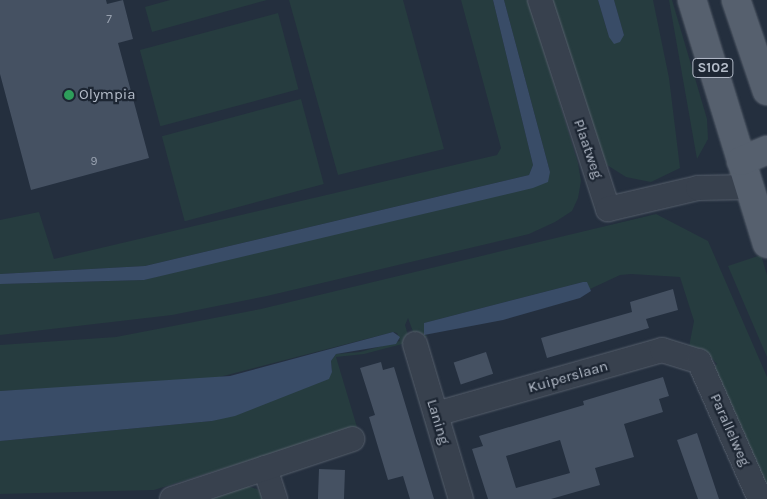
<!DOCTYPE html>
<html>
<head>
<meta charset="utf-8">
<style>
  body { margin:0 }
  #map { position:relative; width:767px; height:499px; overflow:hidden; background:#242f3e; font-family:Karla,sans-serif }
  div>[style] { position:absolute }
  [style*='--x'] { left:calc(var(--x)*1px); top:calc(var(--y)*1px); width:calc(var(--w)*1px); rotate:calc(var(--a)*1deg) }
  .green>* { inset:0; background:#263c3f; transform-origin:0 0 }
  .water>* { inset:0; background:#394c67 }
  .building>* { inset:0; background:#455162; transform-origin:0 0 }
  .roads { filter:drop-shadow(0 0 1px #565f6c) drop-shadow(0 0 1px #565f6c) }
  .minor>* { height:24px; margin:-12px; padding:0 12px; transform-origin:12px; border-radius:12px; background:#38414e }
  .major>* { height:28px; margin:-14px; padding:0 14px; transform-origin:14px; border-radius:14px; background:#56606e }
  .dots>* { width:14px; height:14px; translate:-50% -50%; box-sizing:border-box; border:2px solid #1d2633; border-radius:50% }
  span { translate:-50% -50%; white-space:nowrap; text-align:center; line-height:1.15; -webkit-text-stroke:4.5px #1d2633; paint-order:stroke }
  .number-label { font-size:12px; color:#98a1af }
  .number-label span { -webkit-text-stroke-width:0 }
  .shield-label span { padding:1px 4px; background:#1d2633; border:1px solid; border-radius:4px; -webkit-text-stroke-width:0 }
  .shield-label { font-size:14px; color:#b4bcc9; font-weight:700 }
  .poi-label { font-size:15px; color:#b4bcc9 }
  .left { translate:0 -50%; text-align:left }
  .street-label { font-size:15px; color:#b4bcc9 }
</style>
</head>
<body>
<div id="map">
  <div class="green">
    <i style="clip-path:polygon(170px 0,267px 0,152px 32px,145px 7px)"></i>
    <i style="clip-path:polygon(289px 0,403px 0,444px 149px,338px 175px)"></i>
    <i style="clip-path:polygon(461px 0,493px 0,533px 165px,529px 175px,145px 266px,0 274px,0 220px,39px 212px,54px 259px,497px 155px,501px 148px)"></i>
    <i style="clip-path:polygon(504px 0,528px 0,578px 163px,581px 181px,578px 198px,572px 211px,555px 222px,529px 234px,267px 296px,172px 315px,0 335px,0 284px,144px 280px,550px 172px)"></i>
    <i style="clip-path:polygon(548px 0,598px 0,609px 37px,624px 35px,614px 0,653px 0,669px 78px,680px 168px,651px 182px,626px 177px,607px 165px,592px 135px)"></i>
    <i style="clip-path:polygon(669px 0,672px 0,707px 119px,708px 139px,697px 159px)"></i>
    <i style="left:278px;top:13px;width:79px;height:143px;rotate:75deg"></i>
    <i style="left:301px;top:99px;width:88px;height:144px;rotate:75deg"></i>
    <i style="clip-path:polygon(656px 214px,708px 241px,767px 377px,767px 499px,711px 369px,717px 364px,709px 355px,689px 347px,694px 321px,680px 277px,631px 274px,620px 275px,590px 289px,583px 282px,424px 323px,424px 335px,428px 336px,416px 340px,408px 318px,405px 325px,410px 342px,364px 354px,336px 357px,357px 427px,154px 490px,0 494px,0 441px,212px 421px,332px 372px,331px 361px,336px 354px,360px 352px,400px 341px,397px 333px,393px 332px,208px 380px,0 391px,0 345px,116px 337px,261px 309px)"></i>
    <i style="clip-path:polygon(761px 255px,767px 275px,767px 357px,728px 266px)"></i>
    <i style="clip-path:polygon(244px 485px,257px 489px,266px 499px,200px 499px)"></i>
  </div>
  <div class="water">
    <i style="clip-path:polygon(493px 0,504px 0,550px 172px,548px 182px,533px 188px,144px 280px,0 284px,0 274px,145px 266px,529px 175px,533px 165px)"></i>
    <i style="clip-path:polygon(598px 0,614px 0,624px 35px,620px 42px,614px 44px,609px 37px)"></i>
    <i style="clip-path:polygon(583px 282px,587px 282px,591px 291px,580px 298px,503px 320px,424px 335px,424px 323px)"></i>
    <i style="clip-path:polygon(393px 332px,400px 337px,396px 344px,336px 354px,331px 361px,332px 372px,329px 379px,235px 416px,212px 421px,0 441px,0 391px,230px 376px)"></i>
  </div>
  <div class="building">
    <i style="clip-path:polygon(0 0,106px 0,107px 4px,123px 0,133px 39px,118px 43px,149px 158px,31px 190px,0 74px)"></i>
    <i style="clip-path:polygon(673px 289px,678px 310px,646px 319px,649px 328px,547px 358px,541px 338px,632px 312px,630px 302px)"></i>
    <i style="left:486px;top:352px;width:23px;height:34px;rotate:72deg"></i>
    <i style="clip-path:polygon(381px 362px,383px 370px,394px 367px,434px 499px,410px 499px,403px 476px,388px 480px,369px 417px,375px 415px,360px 368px)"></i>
    <i style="clip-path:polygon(evenodd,663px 377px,669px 396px,659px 399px,663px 412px,624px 424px,634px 457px,595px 468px,600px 485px,551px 499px,488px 499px,472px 449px,483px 446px,479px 436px,584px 405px,583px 401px,663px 377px,560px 440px,570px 473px,516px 488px,506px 456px,560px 440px)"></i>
    <i style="clip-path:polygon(697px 433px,719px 499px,698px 499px,677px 440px)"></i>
    <i style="left:319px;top:469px;width:26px;height:30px;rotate:2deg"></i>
  </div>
  <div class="roads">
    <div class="minor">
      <i style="--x:540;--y:0;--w:220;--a:72"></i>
      <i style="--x:608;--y:209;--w:92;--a:-13.1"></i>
      <i style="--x:698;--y:188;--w:50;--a:-1.1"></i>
      <i style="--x:415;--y:344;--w:162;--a:73.5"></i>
      <i style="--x:436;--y:414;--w:235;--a:-15.8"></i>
      <i style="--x:662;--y:350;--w:39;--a:17"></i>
      <i style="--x:699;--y:361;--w:151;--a:66.2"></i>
      <i style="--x:265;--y:468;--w:33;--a:72"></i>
      <i style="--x:172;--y:499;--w:190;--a:-18.4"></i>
    </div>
    <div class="major">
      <i style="--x:692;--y:0;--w:255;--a:72.9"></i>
      <i style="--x:736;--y:0;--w:96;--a:71.2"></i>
      <i style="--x:741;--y:161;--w:28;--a:-23"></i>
    </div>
  </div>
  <div class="dots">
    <i style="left:69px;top:95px;background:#2e9e5b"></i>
  </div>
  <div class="number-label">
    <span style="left:109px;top:20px">7</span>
    <span style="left:94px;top:162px">9</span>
  </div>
  <div class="shield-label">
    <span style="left:713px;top:68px">S102</span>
  </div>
  <div class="poi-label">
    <span class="left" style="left:79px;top:95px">Olympia</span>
  </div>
  <div class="street-label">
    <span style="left:588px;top:149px;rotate:71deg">Plaatweg</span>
    <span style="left:568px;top:377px;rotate:-16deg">Kuiperslaan</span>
    <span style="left:438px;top:422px;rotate:73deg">Laning</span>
    <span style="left:730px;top:430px;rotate:66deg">Parallelweg</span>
  </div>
</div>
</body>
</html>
